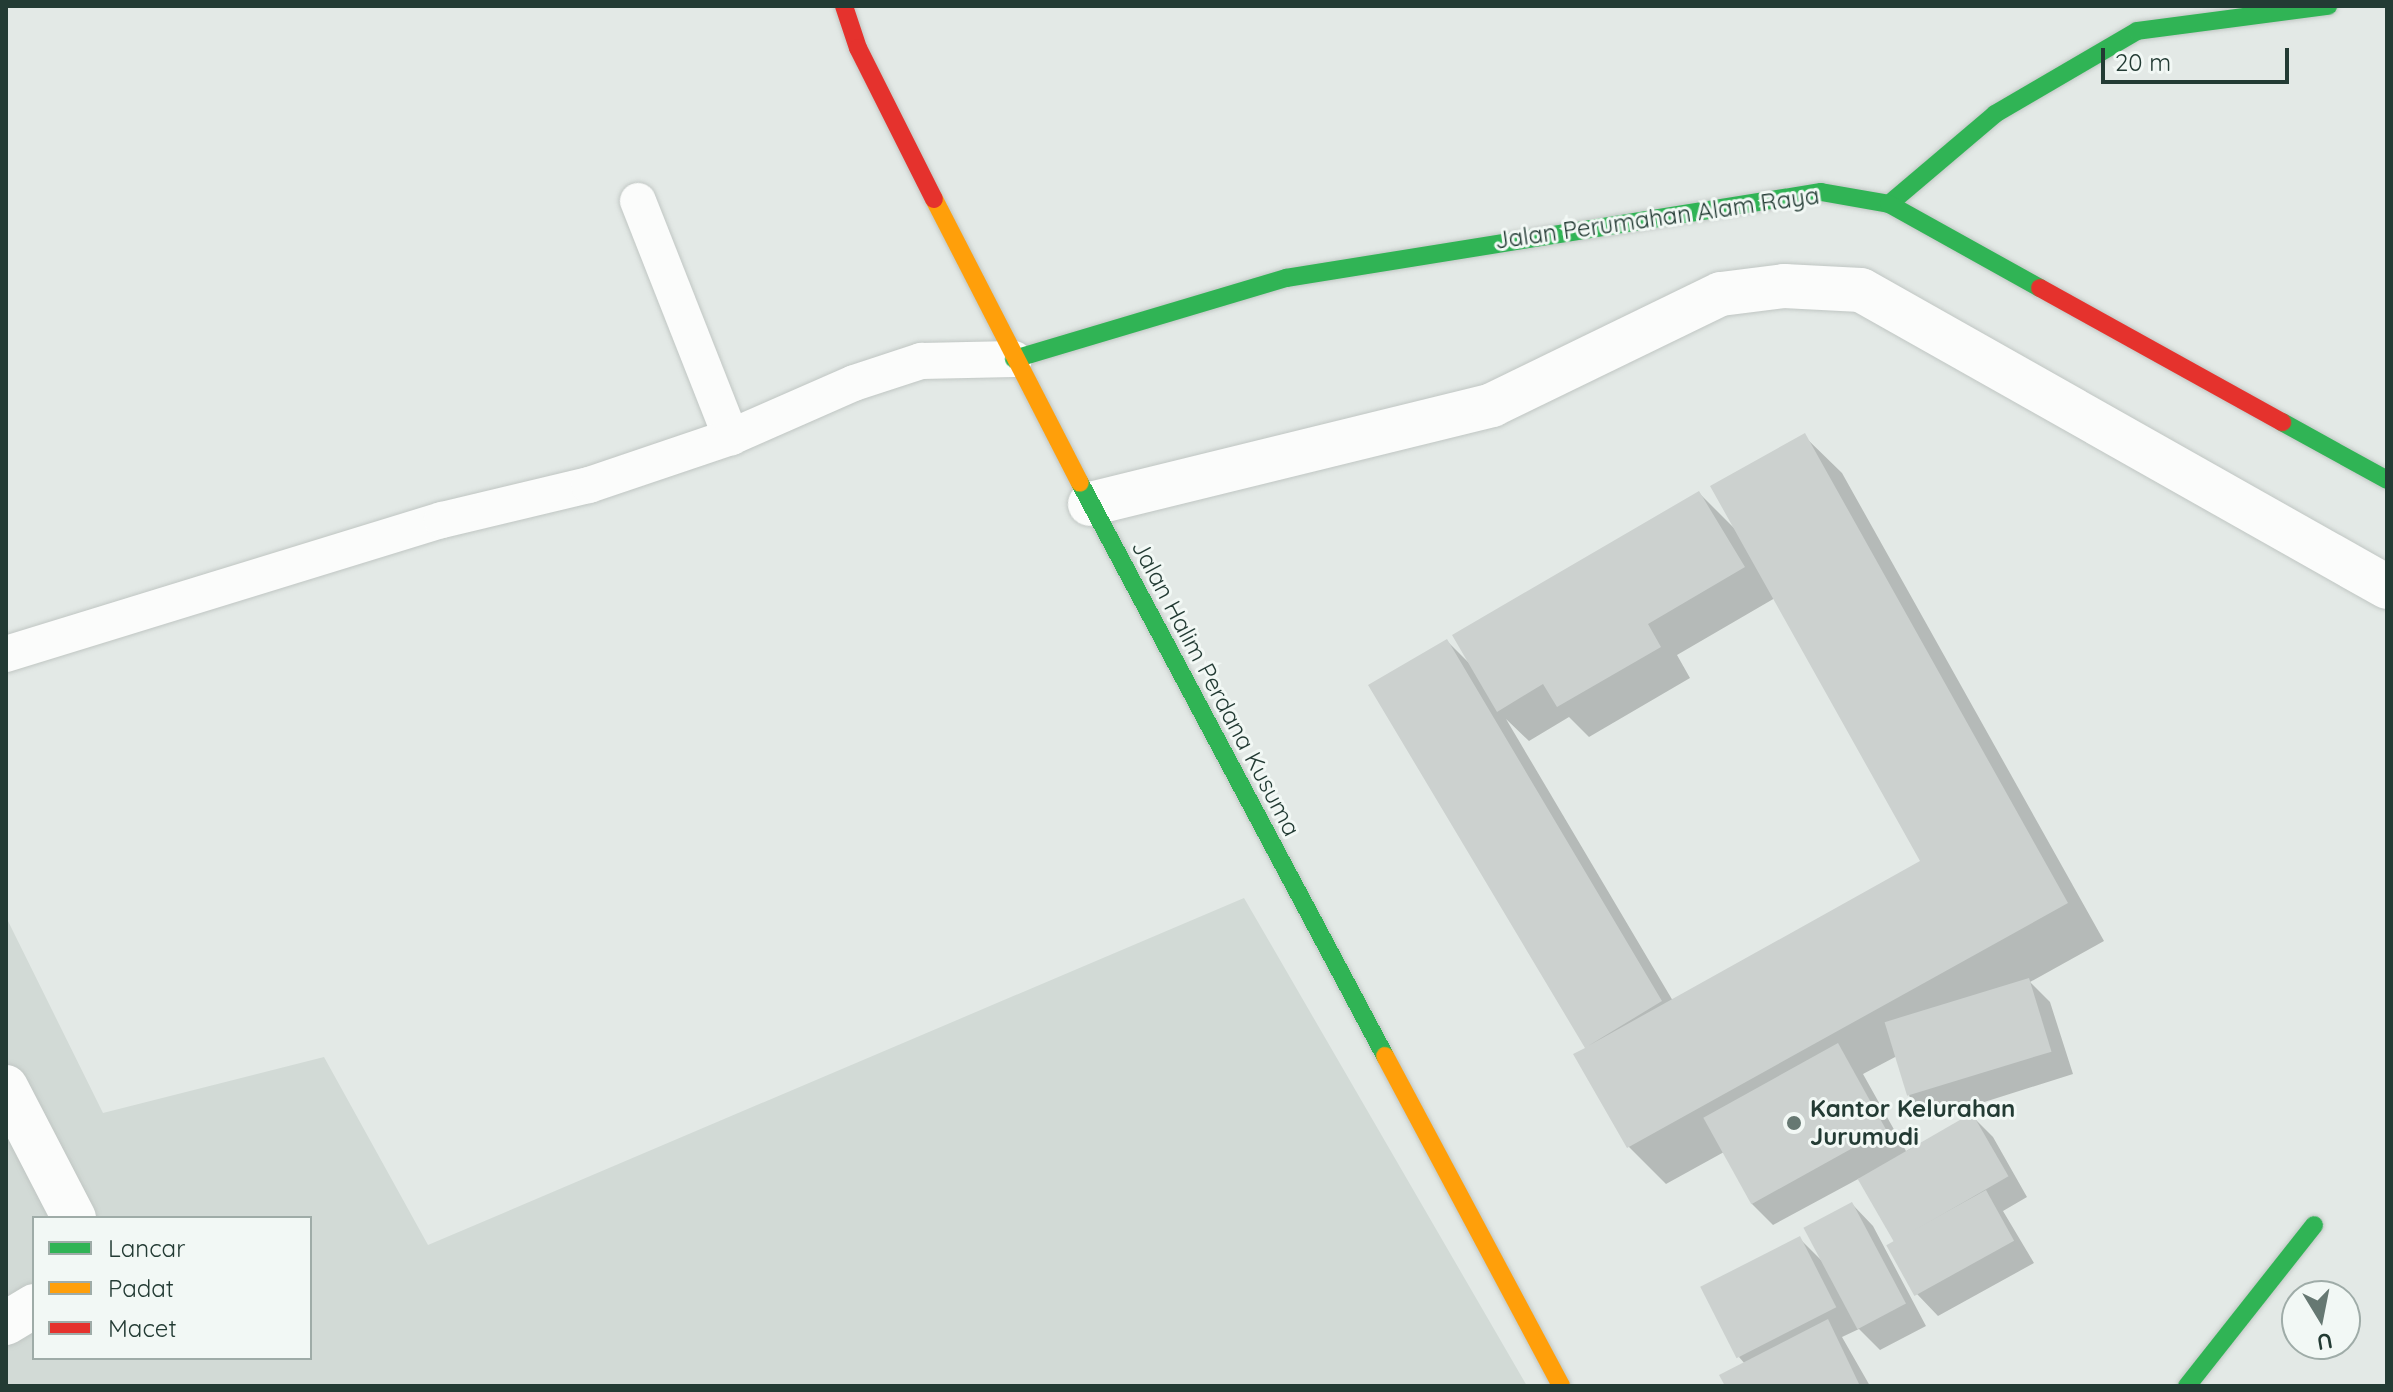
<!DOCTYPE html>
<html>
<head>
<meta charset="utf-8">
<style>
  body { margin:0 }
  #map { position:relative; width:2393px; height:1392px; overflow:hidden; background:#e3e9e6; font-family:Quicksand,sans-serif }
  div>[style] { position:absolute }
  [style*='--x'] { left:calc(var(--x)*1px); top:calc(var(--y)*1px); width:calc(var(--w)*1px); rotate:calc(var(--a)*1deg) }
  .built>* { inset:0; background:#d2dad6 }
  .shadow>* { inset:0; background:#0003 }
  .building>* { inset:0; background:#ccd1cf; transform-origin:0 0 }
  .roads { filter:drop-shadow(0 0 2px #c0c6c3) drop-shadow(0 0 2px #c0c6c3) }
  .lane>* { height:36px; margin:-18px; padding:0 18px; transform-origin:18px; border-radius:18px; background:#fbfcfb }
  .street>* { height:44px; margin:-22px; padding:0 22px; transform-origin:22px; border-radius:22px; background:#fbfcfb }
  .fast>* { height:18px; margin:-9px; padding:0 9px; transform-origin:9px; border-radius:9px; background:#30b455 }
  .slow>* { height:18px; margin:-9px; padding:0 9px; transform-origin:9px; border-radius:9px; background:#ff9f0a }
  .jam>* { height:18px; margin:-9px; padding:0 9px; transform-origin:9px; border-radius:9px; background:#e5322d }
  .dots>* { width:22px; height:22px; translate:-50% -50%; box-sizing:border-box; border:4px solid #f2f8f5; border-radius:50% }
  span { translate:-50% -50%; white-space:nowrap; text-align:center; line-height:1.15; -webkit-text-stroke:6px #f2f8f5; paint-order:stroke }
  .street-label { font-size:24px; color:#233b34 }
  .poi-label { font-size:24px; color:#233b34; font-weight:700 }
  .left { translate:0 -50%; text-align:left }
  .frame { position:absolute; inset:0; border:8px solid #233b34; pointer-events:none }
  .legend { position:absolute; left:32px; top:1216px; width:280px; height:144px; box-sizing:border-box; background:#f2f8f5; border:2px solid #9faca8; margin:0; padding:10px 14px; list-style:none; font-size:24px; color:#233b34 }
  .legend li { display:flex; align-items:center; gap:16px; height:40px }
  .legend b { width:40px; border:2px solid #9faca8 }
  .north { position:absolute; left:2281px; top:1280px; width:80px; height:80px; box-sizing:border-box; background:#f2f8f5; border:2px solid #9faca8; border-radius:50%; rotate:170deg; font-size:22px; font-weight:700; line-height:32px; text-align:center; color:#233b34 }
  .north::after { content:''; display:block; margin:auto; width:28px; height:36px; background:#667872; clip-path:polygon(50% 0,100% 100%,50% 72%,0 100%) }
  .scale { position:absolute; left:2101px; top:48px; width:188px; height:36px; box-sizing:border-box; border:4px solid #233b34; border-top:0; padding-left:10px; font-size:24px; line-height:28px; white-space:nowrap; color:#233b34; -webkit-text-stroke:6px #f2f8f5; paint-order:stroke }
</style>
</head>
<body>
<div id="map">
  <div class="built">
    <i style="clip-path:polygon(evenodd,1244px 898px,1527px 1386px,6px 1386px,6px 917px,103px 1113px,324px 1057px,428px 1245px,1244px 898px,34px 1218px,310px 1218px,310px 1358px,34px 1358px,34px 1218px)"></i>
  </div>
  <div class="shadow">
    <i style="clip-path:polygon(evenodd,1804px 436px,1842px 473px,2104px 941px,2030px 982px,2050px 1002px,2073px 1074px,1931px 1119px,1910px 1098px,1897px 1056px,1863px 1074px,1906px 1151px,1972px 1116px,1993px 1137px,2027px 1197px,2003px 1211px,2034px 1263px,1938px 1316px,1917px 1294px,1889px 1245px,1896px 1241px,1860px 1178px,1773px 1225px,1752px 1204px,1724px 1152px,1666px 1184px,1628px 1146px,1589px 1048px,1447px 641px,1470px 664px,1699px 493px,1736px 530px,1804px 436px,1775px 598px,1923px 862px,1673px 1001px,1506px 719px,1529px 741px,1569px 717px,1589px 737px,1690px 678px,1677px 655px,1775px 598px)"></i>
    <i style="clip-path:polygon(1852px 1204px,1873px 1226px,1926px 1326px,1880px 1350px,1859px 1329px,1842px 1337px,1870px 1386px,1727px 1386px,1745px 1364px,1739px 1357px,1800px 1239px,1821px 1260px)"></i>
  </div>
  <div class="building">
    <i style="clip-path:polygon(1805px 433px,2068px 903px,1627px 1148px,1573px 1054px,1585px 1048px,1368px 685px,1447px 639px,1662px 1001px,1588px 1046px,1920px 861px,1710px 486px)"></i>
    <i style="clip-path:polygon(1699px 491px,1745px 567px,1648px 624px,1661px 647px,1557px 707px,1543px 684px,1497px 712px,1452px 635px)"></i>
    <i style="left:2029px;top:978px;width:77px;height:151px;rotate:73deg"></i>
    <i style="left:1838px;top:1043px;width:99px;height:154px;rotate:61deg"></i>
    <i style="left:1972px;top:1113px;width:73px;height:132px;rotate:60deg"></i>
    <i style="left:1986px;top:1190px;width:58px;height:114px;rotate:61deg"></i>
    <i style="left:1852px;top:1202px;width:115px;height:55px;rotate:62deg"></i>
    <i style="left:1800px;top:1236px;width:80px;height:112px;rotate:63deg"></i>
    <i style="clip-path:polygon(1828px 1319px,1860px 1386px,1725px 1386px,1719px 1375px)"></i>
  </div>
  <div class="roads">
    <div class="lane">
      <i style="--x:638;--y:201;--w:254;--a:68.5"></i>
      <i style="--x:6;--y:654;--w:456;--a:-17.1"></i>
      <i style="--x:442;--y:520;--w:151;--a:-13.4"></i>
      <i style="--x:589;--y:485;--w:150;--a:-18.7"></i>
      <i style="--x:731;--y:437;--w:134;--a:-23.7"></i>
      <i style="--x:854;--y:383;--w:71;--a:-18.2"></i>
      <i style="--x:921;--y:361;--w:93;--a:-1.2"></i>
    </div>
    <div class="street">
      <i style="--x:1090;--y:504;--w:414;--a:-13.8"></i>
      <i style="--x:1492;--y:405;--w:254;--a:-25.9"></i>
      <i style="--x:1721;--y:294;--w:64;--a:-7.2"></i>
      <i style="--x:1784;--y:286;--w:77;--a:3"></i>
      <i style="--x:1861;--y:290;--w:604;--a:29.45"></i>
      <i style="--x:6;--y:1087;--w:148;--a:62.6"></i>
      <i style="--x:6;--y:1323;--w:33;--a:-31"></i>
    </div>
    <div class="fast">
      <i style="--x:1889;--y:204;--w:139;--a:-40.3"></i>
      <i style="--x:1995;--y:114;--w:164;--a:-30.3"></i>
      <i style="--x:2137;--y:31;--w:193;--a:-7.5"></i>
      <i style="--x:1014;--y:359;--w:284;--a:-16.6"></i>
      <i style="--x:1286;--y:278;--w:542;--a:-9.13"></i>
      <i style="--x:1821;--y:192;--w:69;--a:10"></i>
      <i style="--x:1889;--y:204;--w:173;--a:29.1"></i>
      <i style="--x:2282;--y:422;--w:120;--a:28.9"></i>
      <i style="--x:1080;--y:483;--w:649;--a:61.97"></i>
      <i style="--x:2187;--y:1386;--w:205;--a:-51.7"></i>
    </div>
    <div class="slow">
      <i style="--x:934;--y:199;--w:319;--a:62.8"></i>
      <i style="--x:1385;--y:1056;--w:374;--a:61.9"></i>
    </div>
    <div class="jam">
      <i style="--x:844;--y:6;--w:44;--a:71.6"></i>
      <i style="--x:858;--y:48;--w:169;--a:63.3"></i>
      <i style="--x:2040;--y:288;--w:277;--a:29"></i>
    </div>
  </div>
  <div class="dots">
    <i style="left:1794px;top:1123px;background:#667872"></i>
  </div>
  <div class="street-label">
    <span style="left:1657px;top:218px;rotate:-8deg">Jalan Perumahan Alam Raya</span>
    <span style="left:1216px;top:688px;rotate:62deg">Jalan Halim Perdana Kusuma</span>
  </div>
  <div class="poi-label">
    <span class="left" style="left:1810px;top:1123px">Kantor Kelurahan<br>Jurumudi</span>
  </div>
  <div class="frame"></div>
  <ul class="legend">
  <li><b style="height:10px;background:#30b455"></b>Lancar</li>
  <li><b style="height:10px;background:#ff9f0a"></b>Padat</li>
  <li><b style="height:10px;background:#e5322d"></b>Macet</li>
  </ul>
  <div class="north">U</div>
  <div class="scale">20 m</div>
</div>
</body>
</html>
